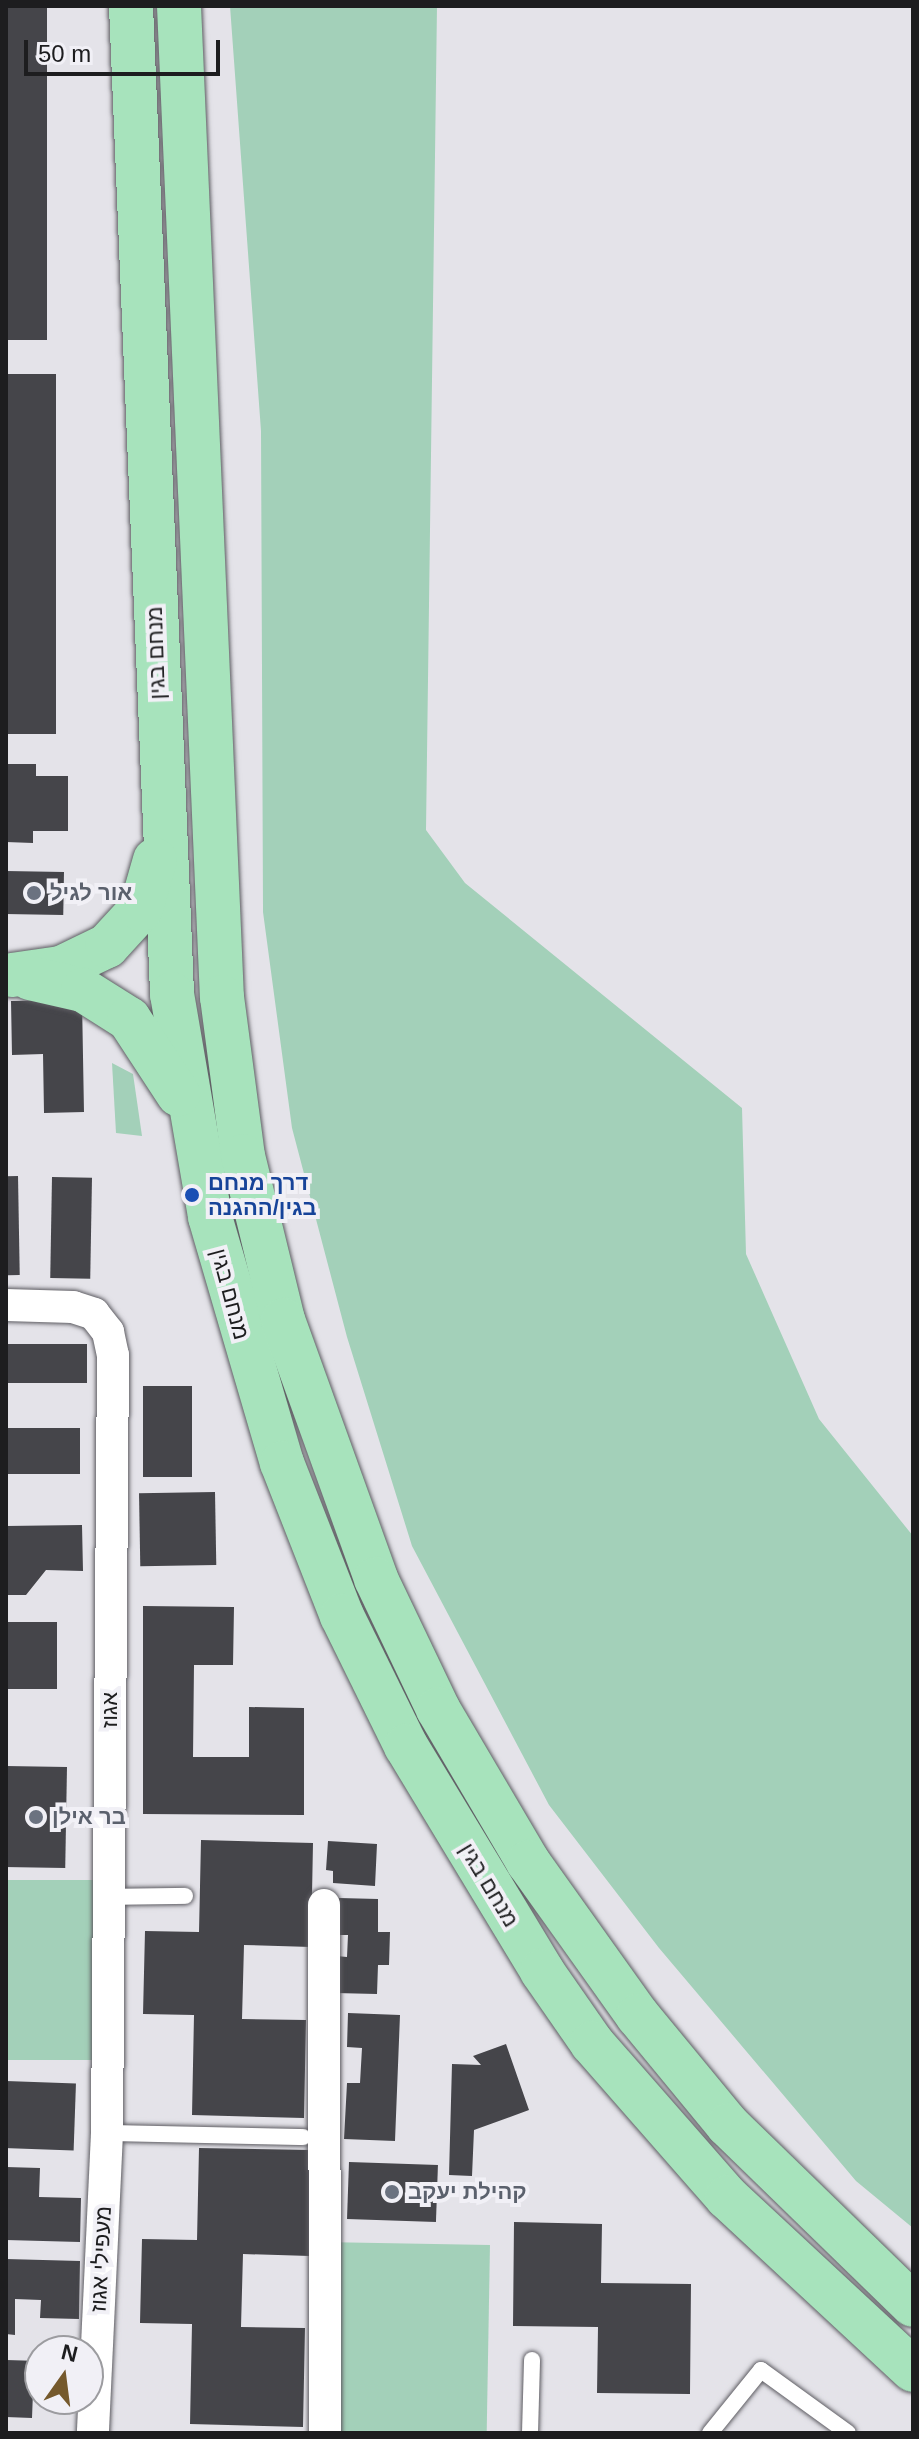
<!DOCTYPE html>
<html>
<head>
<meta charset="utf-8">
<style>
  body { margin:0 }
  #map { position:relative; width:919px; height:2439px; overflow:hidden; background:#e4e3e9; font-family:Arial,Heebo,sans-serif }
  div>[style] { position:absolute }
  [style*='--x'] { left:calc(var(--x)*1px); top:calc(var(--y)*1px); width:calc(var(--w)*1px); rotate:calc(var(--a)*1deg) }
  .green>* { inset:0; background:#a3d0b9; transform-origin:0 0 }
  .building>* { inset:0; background:#45454a; transform-origin:0 0 }
  .roads { filter:drop-shadow(0 0 2px #5e5d63) drop-shadow(0 0 2px #5e5d63) }
  .lane>* { height:16px; margin:-8px; padding:0 8px; transform-origin:8px; border-radius:8px; background:#fff }
  .street>* { height:32px; margin:-16px; padding:0 16px; transform-origin:16px; border-radius:16px; background:#fff }
  .primary>* { height:44px; margin:-22px; padding:0 22px; transform-origin:22px; border-radius:22px; background:#a7e3bc }
  .dots>* { width:22px; height:22px; translate:-50% -50%; box-sizing:border-box; border:4px solid #f1f0f6; border-radius:50% }
  span { translate:-50% -50%; white-space:nowrap; text-align:center; line-height:1.15; -webkit-text-stroke:8px #f1f0f6; paint-order:stroke }
  .street-label { font-size:22px; color:#1d1d1f }
  .worship-label { font-size:22px; color:#5b616d; font-weight:700 }
  .left { translate:0 -50%; text-align:left }
  .transit-label { font-size:22px; color:#164399; font-weight:700 }
  .frame { position:absolute; inset:0; border:8px solid #1d1d1f; pointer-events:none }
  .north { position:absolute; left:24px; top:2335px; width:80px; height:80px; box-sizing:border-box; background:#f1f0f6; border:2px solid #9c9ca0; border-radius:50%; rotate:14deg; font-size:22px; font-weight:700; line-height:32px; text-align:center; color:#1d1d1f }
  .north::after { content:''; display:block; margin:auto; width:28px; height:36px; background:#75592c; clip-path:polygon(50% 0,100% 100%,50% 72%,0 100%) }
  .scale { position:absolute; left:24px; top:40px; width:196px; height:36px; box-sizing:border-box; border:4px solid #1d1d1f; border-top:0; padding-left:10px; font-size:24px; line-height:28px; white-space:nowrap; color:#1d1d1f; -webkit-text-stroke:6px #f1f0f6; paint-order:stroke }
</style>
</head>
<body>
<div id="map">
  <div class="green">
    <i style="clip-path:polygon(230px 6px,437px 6px,426px 830px,465px 883px,742px 1108px,746px 1254px,819px 1419px,913px 1536px,913px 2228px,856px 2181px,659px 1948px,549px 1805px,412px 1546px,347px 1337px,292px 1128px,263px 912px,261px 431px)"></i>
    <i style="clip-path:polygon(112px 1063px,133px 1074px,142px 1136px,116px 1133px)"></i>
    <i style="left:6px;top:1880px;width:96px;height:180px"></i>
    <i style="left:322px;top:2242px;width:168px;height:191px;rotate:1deg"></i>
  </div>
  <div class="building">
    <i style="left:6px;top:6px;width:41px;height:334px"></i>
    <i style="left:6px;top:374px;width:50px;height:360px"></i>
    <i style="clip-path:polygon(6px 764px,36px 764px,36px 776px,68px 776px,68px 831px,33px 831px,33px 843px,6px 842px)"></i>
    <i style="left:6px;top:871px;width:58px;height:43px;rotate:1deg"></i>
    <i style="clip-path:polygon(82px 1000px,84px 1112px,44px 1113px,43px 1054px,12px 1055px,11px 1001px)"></i>
    <i style="left:18px;top:1176px;width:99px;height:12px;rotate:89deg"></i>
    <i style="left:52px;top:1177px;width:40px;height:101px;rotate:1deg"></i>
    <i style="left:6px;top:1344px;width:81px;height:39px"></i>
    <i style="left:143px;top:1386px;width:49px;height:91px"></i>
    <i style="left:6px;top:1428px;width:74px;height:46px"></i>
    <i style="left:215px;top:1492px;width:73px;height:76px;rotate:89deg"></i>
    <i style="clip-path:polygon(82px 1525px,83px 1571px,46px 1570px,26px 1595px,6px 1595px,6px 1526px)"></i>
    <i style="clip-path:polygon(143px 1606px,234px 1607px,233px 1665px,194px 1665px,193px 1757px,249px 1757px,249px 1707px,304px 1708px,304px 1815px,143px 1814px)"></i>
    <i style="left:6px;top:1622px;width:51px;height:67px"></i>
    <i style="left:6px;top:1766px;width:61px;height:101px;rotate:1deg"></i>
    <i style="clip-path:polygon(201px 1840px,313px 1843px,311px 1947px,244px 1945px,242px 2019px,306px 2020px,304px 2118px,192px 2115px,194px 2015px,143px 2014px,145px 1931px,199px 1932px)"></i>
    <i style="clip-path:polygon(328px 1841px,377px 1844px,375px 1886px,333px 1883px,333px 1871px,326px 1870px)"></i>
    <i style="clip-path:polygon(339px 1898px,378px 1899px,378px 1932px,390px 1932px,389px 1965px,378px 1965px,377px 1994px,335px 1993px,336px 1956px,347px 1957px,348px 1935px,339px 1935px)"></i>
    <i style="clip-path:polygon(348px 2013px,400px 2015px,395px 2141px,344px 2139px,347px 2083px,360px 2083px,362px 2048px,347px 2047px)"></i>
    <i style="clip-path:polygon(506px 2044px,529px 2110px,474px 2130px,472px 2176px,449px 2175px,452px 2064px,481px 2065px,473px 2056px)"></i>
    <i style="left:6px;top:2081px;width:70px;height:67px;rotate:2deg"></i>
    <i style="clip-path:polygon(199px 2148px,312px 2150px,310px 2256px,243px 2254px,241px 2327px,305px 2328px,303px 2427px,190px 2424px,192px 2324px,140px 2323px,142px 2239px,197px 2240px)"></i>
    <i style="left:349px;top:2162px;width:89px;height:57px;rotate:2deg"></i>
    <i style="clip-path:polygon(6px 2167px,40px 2168px,39px 2197px,81px 2198px,80px 2242px,6px 2240px)"></i>
    <i style="clip-path:polygon(514px 2222px,602px 2224px,601px 2283px,691px 2284px,690px 2394px,597px 2393px,598px 2327px,513px 2326px)"></i>
    <i style="clip-path:polygon(6px 2259px,80px 2261px,79px 2319px,40px 2318px,41px 2300px,15px 2299px,15px 2335px,6px 2334px)"></i>
    <i style="clip-path:polygon(6px 2360px,40px 2361px,40px 2392px,33px 2392px,32px 2418px,6px 2417px)"></i>
    <i style="clip-path:polygon(50px 2399px,79px 2399px,79px 2408px,49px 2407px)"></i>
  </div>
  <div class="roads">
    <div class="lane">
      <i style="--x:109;--y:1897;--w:76;--a:-0.8"></i>
      <i style="--x:107;--y:2133;--w:196;--a:1.2"></i>
      <i style="--x:530;--y:2433;--w:73;--a:-88.4"></i>
      <i style="--x:710;--y:2433;--w:81;--a:-51"></i>
      <i style="--x:761;--y:2370;--w:107;--a:35.9"></i>
    </div>
    <div class="street">
      <i style="--x:6;--y:1305;--w:67;--a:1.7"></i>
      <i style="--x:73;--y:1307;--w:22;--a:18"></i>
      <i style="--x:94;--y:1314;--w:23;--a:52"></i>
      <i style="--x:108;--y:1332;--w:24;--a:78"></i>
      <i style="--x:113;--y:1355;--w:778;--a:90.44"></i>
      <i style="--x:107;--y:2133;--w:300;--a:92.7"></i>
      <i style="--x:324;--y:1905;--w:528;--a:89.89"></i>
    </div>
    <div class="primary">
      <i style="--x:131;--y:6;--w:989;--a:87.62"></i>
      <i style="--x:172;--y:994;--w:226;--a:80.3"></i>
      <i style="--x:210;--y:1217;--w:256;--a:73.7"></i>
      <i style="--x:282;--y:1463;--w:164;--a:68.6"></i>
      <i style="--x:342;--y:1616;--w:145;--a:63.8"></i>
      <i style="--x:406;--y:1746;--w:263;--a:58.8"></i>
      <i style="--x:542;--y:1971;--w:88;--a:55.2"></i>
      <i style="--x:592;--y:2043;--w:205;--a:48.8"></i>
      <i style="--x:727;--y:2197;--w:254;--a:42.9"></i>
      <i style="--x:179;--y:6;--w:992;--a:87.52"></i>
      <i style="--x:222;--y:997;--w:160;--a:82.5"></i>
      <i style="--x:243;--y:1156;--w:169;--a:76.3"></i>
      <i style="--x:283;--y:1320;--w:275;--a:70.2"></i>
      <i style="--x:376;--y:1579;--w:144;--a:64.5"></i>
      <i style="--x:438;--y:1709;--w:178;--a:59.5"></i>
      <i style="--x:528;--y:1862;--w:189;--a:54.5"></i>
      <i style="--x:638;--y:2016;--w:141;--a:50.5"></i>
      <i style="--x:728;--y:2125;--w:258;--a:44.2"></i>
      <i style="--x:12;--y:975;--w:49;--a:-8.1"></i>
      <i style="--x:61;--y:968;--w:51;--a:-25.6"></i>
      <i style="--x:107;--y:946;--w:50;--a:-47.4"></i>
      <i style="--x:141;--y:909;--w:51;--a:-74.1"></i>
      <i style="--x:30;--y:978;--w:54;--a:12.8"></i>
      <i style="--x:83;--y:990;--w:54;--a:32.2"></i>
      <i style="--x:129;--y:1019;--w:90;--a:56.8"></i>
    </div>
  </div>
  <div class="dots">
    <i style="left:34px;top:893px;background:#6b7280"></i>
    <i style="left:192px;top:1195px;background:#1a4fb4"></i>
    <i style="left:36px;top:1817px;background:#6b7280"></i>
    <i style="left:392px;top:2192px;background:#6b7280"></i>
  </div>
  <div class="street-label">
    <span style="left:156px;top:653px;rotate:-92deg">מנחם בגין</span>
    <span style="left:230px;top:1294px;rotate:75deg">מנחם בגין</span>
    <span style="left:110px;top:1710px;rotate:-90deg">אגוז</span>
    <span style="left:489px;top:1885px;rotate:59deg">מנחם בגין</span>
    <span style="left:101px;top:2259px;rotate:-87deg">מעפילי אגוז</span>
  </div>
  <div class="worship-label">
    <span class="left" style="left:50px;top:893px">אור לגיל</span>
    <span class="left" style="left:52px;top:1817px">בר אילן</span>
    <span class="left" style="left:408px;top:2192px">קהילת יעקב</span>
  </div>
  <div class="transit-label">
    <span class="left" style="left:208px;top:1195px">דרך מנחם<br>בגין/ההגנה</span>
  </div>
  <div class="frame"></div>
  <div class="north">N</div>
  <div class="scale">50 m</div>
</div>
</body>
</html>
